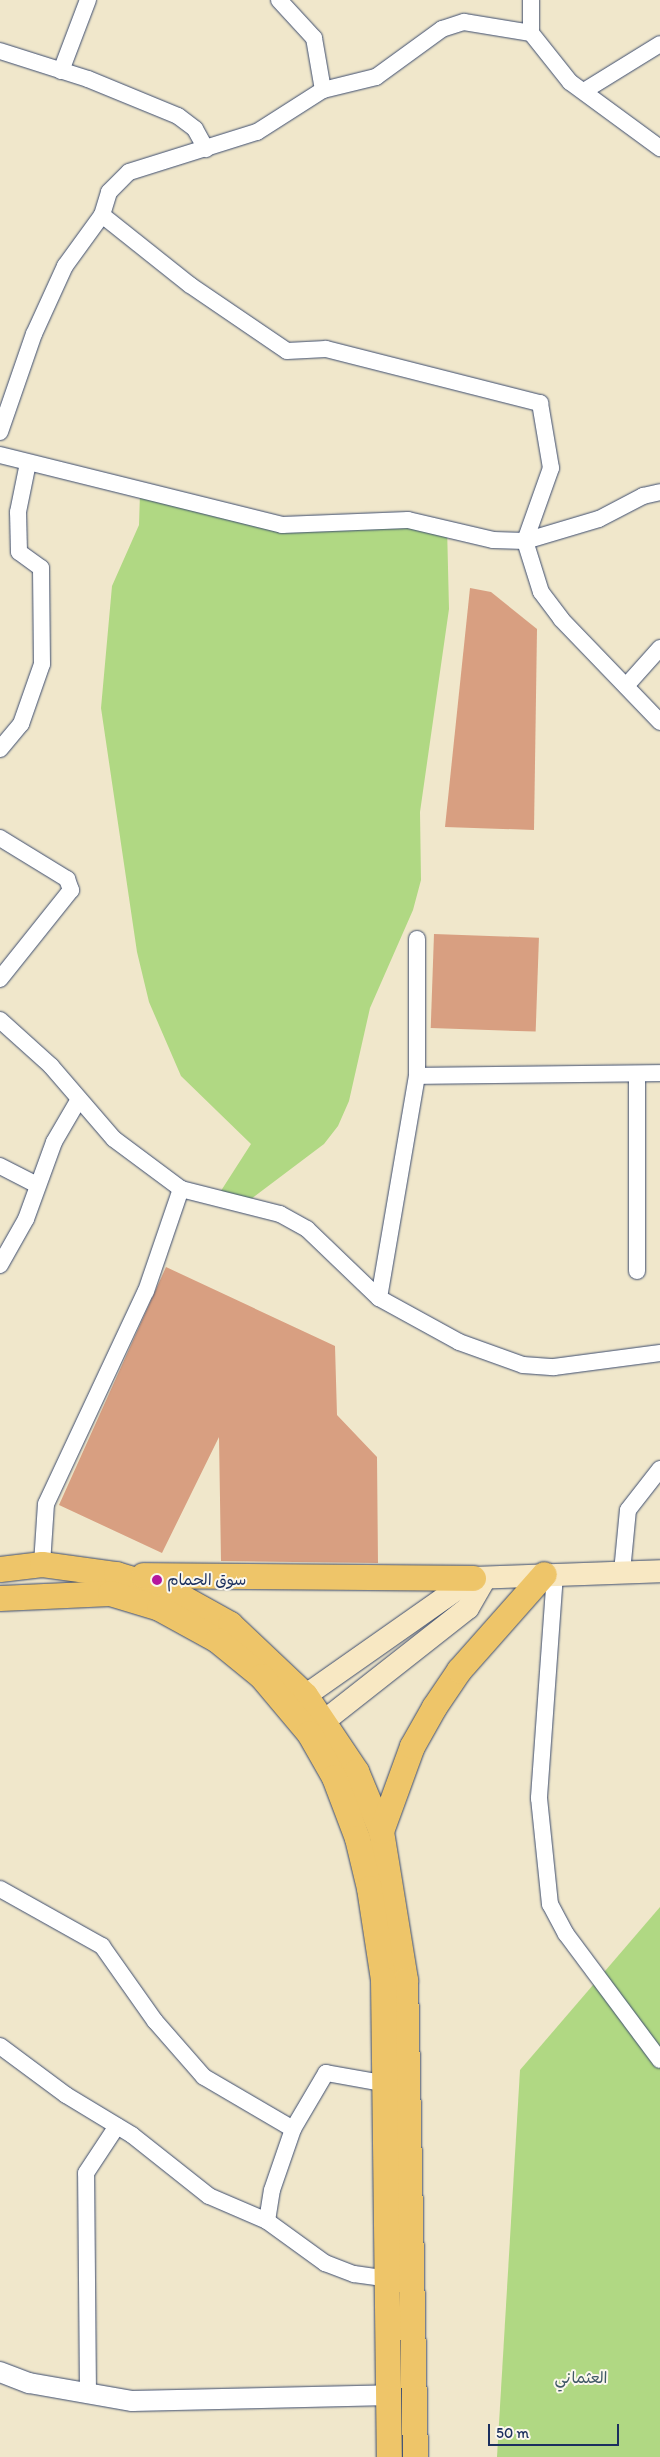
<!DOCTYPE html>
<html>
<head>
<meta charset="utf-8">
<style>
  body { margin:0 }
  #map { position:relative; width:660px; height:2457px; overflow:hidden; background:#f0e7cb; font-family:Itim,"Playpen Sans Arabic",sans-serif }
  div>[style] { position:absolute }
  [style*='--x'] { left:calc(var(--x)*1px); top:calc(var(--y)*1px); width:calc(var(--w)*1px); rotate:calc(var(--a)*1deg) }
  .green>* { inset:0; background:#b0d883 }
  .building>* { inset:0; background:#d89f81; transform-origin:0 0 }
  .roads { filter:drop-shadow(0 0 1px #3b4b6e) drop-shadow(0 0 1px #3b4b6e) }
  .minor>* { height:16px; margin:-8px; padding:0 8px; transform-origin:8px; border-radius:8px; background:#fff }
  .tertiary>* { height:20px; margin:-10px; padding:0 10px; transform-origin:10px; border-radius:10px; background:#fff }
  .secondary>* { height:22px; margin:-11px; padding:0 11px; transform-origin:11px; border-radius:11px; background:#f8e8c3 }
  .primary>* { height:25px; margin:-12.5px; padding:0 12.5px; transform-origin:12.5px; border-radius:12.5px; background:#eec569 }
  .dots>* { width:14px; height:14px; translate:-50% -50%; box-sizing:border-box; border:2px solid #fbf7ec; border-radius:50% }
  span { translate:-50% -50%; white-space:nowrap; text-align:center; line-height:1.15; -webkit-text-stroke:4px #fbf7ec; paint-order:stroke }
  .poi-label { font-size:16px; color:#1b2f5e }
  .left { translate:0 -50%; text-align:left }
  .park-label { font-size:16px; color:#405967 }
  .scale { position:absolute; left:488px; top:2424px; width:131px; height:22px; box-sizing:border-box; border:2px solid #1b2f5e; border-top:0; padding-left:6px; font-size:15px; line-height:18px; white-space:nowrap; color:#1b2f5e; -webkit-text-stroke:4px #fbf7ec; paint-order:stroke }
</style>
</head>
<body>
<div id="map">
  <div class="green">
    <i style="clip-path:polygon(140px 493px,282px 525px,447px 526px,449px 609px,420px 812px,421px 880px,413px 910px,370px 1008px,349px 1101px,338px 1126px,324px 1144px,251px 1199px,217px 1197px,251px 1144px,181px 1076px,149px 1002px,137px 952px,101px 708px,112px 586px,139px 525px)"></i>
    <i style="clip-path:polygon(660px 1907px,660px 2457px,497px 2457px,520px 2070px)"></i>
  </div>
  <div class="building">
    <i style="clip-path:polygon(470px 588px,491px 592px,537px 629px,534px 830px,445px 827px)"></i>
    <i style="left:434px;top:934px;width:105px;height:94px;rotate:2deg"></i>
    <i style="clip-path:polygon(166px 1267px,335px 1346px,337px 1415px,377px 1457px,378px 1563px,221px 1561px,219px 1437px,162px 1553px,59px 1505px)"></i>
  </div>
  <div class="roads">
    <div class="minor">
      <i style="--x:279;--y:0;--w:52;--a:47.4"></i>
      <i style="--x:314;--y:38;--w:53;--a:80.2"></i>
      <i style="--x:531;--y:0;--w:33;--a:90"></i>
      <i style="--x:531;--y:33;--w:63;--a:51.5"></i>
      <i style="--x:570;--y:82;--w:112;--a:36.3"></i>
      <i style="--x:0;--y:51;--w:92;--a:17.7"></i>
      <i style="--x:88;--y:79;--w:97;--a:22.3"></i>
      <i style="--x:178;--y:116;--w:21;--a:37"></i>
      <i style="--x:195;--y:129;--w:23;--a:61"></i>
      <i style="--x:61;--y:71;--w:76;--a:-69.2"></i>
      <i style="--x:584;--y:91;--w:89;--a:-31.7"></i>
      <i style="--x:102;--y:215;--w:112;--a:38.5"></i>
      <i style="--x:190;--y:285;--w:117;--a:34.2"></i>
      <i style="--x:287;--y:351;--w:39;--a:-3"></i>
      <i style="--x:326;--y:349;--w:221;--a:14.2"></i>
      <i style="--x:540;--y:403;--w:66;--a:80.4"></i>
      <i style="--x:551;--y:468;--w:77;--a:109.6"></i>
      <i style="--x:525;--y:541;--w:53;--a:72.6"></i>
      <i style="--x:541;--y:592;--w:34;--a:53"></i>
      <i style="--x:561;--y:619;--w:143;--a:46.1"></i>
      <i style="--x:0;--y:432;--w:104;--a:-70.9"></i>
      <i style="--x:34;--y:334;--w:75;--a:-65.5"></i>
      <i style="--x:65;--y:266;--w:63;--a:-54"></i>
      <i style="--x:102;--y:215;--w:24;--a:-73"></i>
      <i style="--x:109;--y:192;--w:28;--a:-45"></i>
      <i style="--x:129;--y:172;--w:134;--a:-17.4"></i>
      <i style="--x:257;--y:132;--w:78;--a:-32.5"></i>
      <i style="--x:323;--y:90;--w:55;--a:-13.8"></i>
      <i style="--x:376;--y:77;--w:82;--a:-36"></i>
      <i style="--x:442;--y:29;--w:23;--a:-18"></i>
      <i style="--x:464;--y:22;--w:68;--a:9.3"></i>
      <i style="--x:0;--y:455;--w:291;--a:13.9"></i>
      <i style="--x:282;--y:525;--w:126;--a:-2.3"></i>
      <i style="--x:408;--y:520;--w:87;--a:13.2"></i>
      <i style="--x:493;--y:540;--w:32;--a:2"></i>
      <i style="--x:525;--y:541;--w:77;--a:-16.6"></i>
      <i style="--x:599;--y:519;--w:50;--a:-27.6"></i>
      <i style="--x:643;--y:496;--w:17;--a:-13"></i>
      <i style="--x:626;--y:686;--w:51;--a:-48.2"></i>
      <i style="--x:0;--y:749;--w:33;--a:-50"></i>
      <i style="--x:21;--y:724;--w:64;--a:-70.7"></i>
      <i style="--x:42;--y:664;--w:96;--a:-90.6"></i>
      <i style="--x:41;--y:568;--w:27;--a:-144"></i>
      <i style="--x:19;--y:552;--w:40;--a:-91.4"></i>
      <i style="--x:18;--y:512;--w:50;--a:-78.5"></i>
      <i style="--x:0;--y:838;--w:79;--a:31.5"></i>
      <i style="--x:67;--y:879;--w:12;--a:70"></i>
      <i style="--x:71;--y:890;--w:114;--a:128.6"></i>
      <i style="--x:0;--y:1020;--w:69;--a:42"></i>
      <i style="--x:51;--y:1066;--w:96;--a:49.2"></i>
      <i style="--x:114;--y:1139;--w:84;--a:36.7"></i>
      <i style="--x:181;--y:1189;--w:102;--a:14.2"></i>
      <i style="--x:280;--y:1214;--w:31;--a:29"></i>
      <i style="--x:307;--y:1229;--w:100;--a:43.8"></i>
      <i style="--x:379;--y:1298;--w:91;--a:28.8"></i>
      <i style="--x:459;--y:1342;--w:68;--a:19.8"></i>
      <i style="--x:523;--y:1365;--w:31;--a:4"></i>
      <i style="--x:554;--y:1367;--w:107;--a:-7.5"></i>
      <i style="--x:637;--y:1074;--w:197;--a:90"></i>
      <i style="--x:417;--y:1076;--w:243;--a:-0.7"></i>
      <i style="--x:0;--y:1166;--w:42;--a:27.2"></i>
      <i style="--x:0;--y:1265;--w:53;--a:-60.5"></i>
      <i style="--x:26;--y:1219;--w:82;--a:-70"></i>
      <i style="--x:54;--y:1142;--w:48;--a:-59.7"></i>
      <i style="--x:379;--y:1298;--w:225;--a:-80.3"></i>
      <i style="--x:417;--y:1076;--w:137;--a:-90"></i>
      <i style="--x:42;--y:1564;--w:60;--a:-86.2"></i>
      <i style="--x:46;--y:1504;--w:235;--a:-64.9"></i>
      <i style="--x:146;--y:1291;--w:108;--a:-71.1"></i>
      <i style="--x:622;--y:1572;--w:62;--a:-84.5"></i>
      <i style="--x:628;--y:1510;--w:52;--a:-52"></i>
      <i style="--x:555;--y:1574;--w:225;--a:94.1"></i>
      <i style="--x:539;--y:1798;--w:107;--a:84.1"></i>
      <i style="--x:550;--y:1904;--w:34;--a:62"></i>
      <i style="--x:566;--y:1934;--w:157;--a:53.3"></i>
      <i style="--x:0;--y:1889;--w:117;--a:29.2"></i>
      <i style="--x:102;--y:1946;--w:92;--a:54.8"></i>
      <i style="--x:155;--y:2021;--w:74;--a:48.8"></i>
      <i style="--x:204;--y:2077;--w:103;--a:30.3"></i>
      <i style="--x:0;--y:2046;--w:82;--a:36.6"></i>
      <i style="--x:66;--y:2095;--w:77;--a:31.2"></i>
      <i style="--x:132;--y:2135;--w:98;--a:38.4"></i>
      <i style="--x:209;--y:2196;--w:63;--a:23.3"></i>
      <i style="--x:267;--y:2221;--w:72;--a:35.9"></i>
      <i style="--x:325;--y:2263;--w:31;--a:21"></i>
      <i style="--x:354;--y:2274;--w:35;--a:8"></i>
      <i style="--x:267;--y:2221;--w:31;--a:-81"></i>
      <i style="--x:272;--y:2190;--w:65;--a:-71"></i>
      <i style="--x:293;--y:2129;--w:65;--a:-59.5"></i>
      <i style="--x:326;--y:2073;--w:62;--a:10.2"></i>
      <i style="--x:88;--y:2394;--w:221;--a:-90.5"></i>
      <i style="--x:86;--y:2173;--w:56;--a:-56.6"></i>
    </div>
    <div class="tertiary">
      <i style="--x:0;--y:2372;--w:31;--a:21"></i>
      <i style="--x:29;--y:2383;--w:105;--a:9.9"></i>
      <i style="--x:132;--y:2401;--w:259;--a:-1.3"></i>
    </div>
    <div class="secondary">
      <i style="--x:292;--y:1705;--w:221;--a:-35.1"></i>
      <i style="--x:473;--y:1578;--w:187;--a:-2.1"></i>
      <i style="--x:309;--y:1733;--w:202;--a:-38.2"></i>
      <i style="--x:468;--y:1608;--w:34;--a:-60"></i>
    </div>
    <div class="primary">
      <i style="--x:0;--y:1569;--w:42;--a:-6.8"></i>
      <i style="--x:42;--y:1564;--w:75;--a:7.7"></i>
      <i style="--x:116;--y:1574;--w:55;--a:16.8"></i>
      <i style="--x:169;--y:1590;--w:70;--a:29.1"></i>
      <i style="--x:230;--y:1624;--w:103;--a:43.4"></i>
      <i style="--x:305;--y:1695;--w:92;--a:56.1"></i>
      <i style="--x:356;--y:1771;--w:65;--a:67.4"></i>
      <i style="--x:381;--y:1831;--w:151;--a:80.8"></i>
      <i style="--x:405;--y:1980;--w:477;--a:88.8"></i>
      <i style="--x:143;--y:1575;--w:330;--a:0.5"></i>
      <i style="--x:0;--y:1598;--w:110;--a:-2.6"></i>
      <i style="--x:110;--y:1593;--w:51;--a:17"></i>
      <i style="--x:159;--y:1608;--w:66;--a:28.9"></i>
      <i style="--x:217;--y:1640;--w:57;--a:39.3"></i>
      <i style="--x:261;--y:1676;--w:75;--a:49.9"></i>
      <i style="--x:309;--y:1733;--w:51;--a:60.4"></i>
      <i style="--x:334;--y:1777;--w:65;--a:69.3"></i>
      <i style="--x:357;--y:1838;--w:51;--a:76.5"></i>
      <i style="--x:369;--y:1888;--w:92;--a:81.3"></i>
      <i style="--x:383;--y:1979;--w:478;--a:89.3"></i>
      <i style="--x:381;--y:1831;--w:90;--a:-70"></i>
      <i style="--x:412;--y:1746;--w:45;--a:-60.6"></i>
      <i style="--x:434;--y:1707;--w:45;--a:-56"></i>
      <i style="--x:459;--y:1670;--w:128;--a:-48.5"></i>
    </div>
  </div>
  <div class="dots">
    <i style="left:157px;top:1580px;background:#b5179e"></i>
  </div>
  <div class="poi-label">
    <span class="left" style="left:167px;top:1580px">سوق الحمام</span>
  </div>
  <div class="park-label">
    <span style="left:581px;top:2378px">العثماني</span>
  </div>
  <div class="scale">50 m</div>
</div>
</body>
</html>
